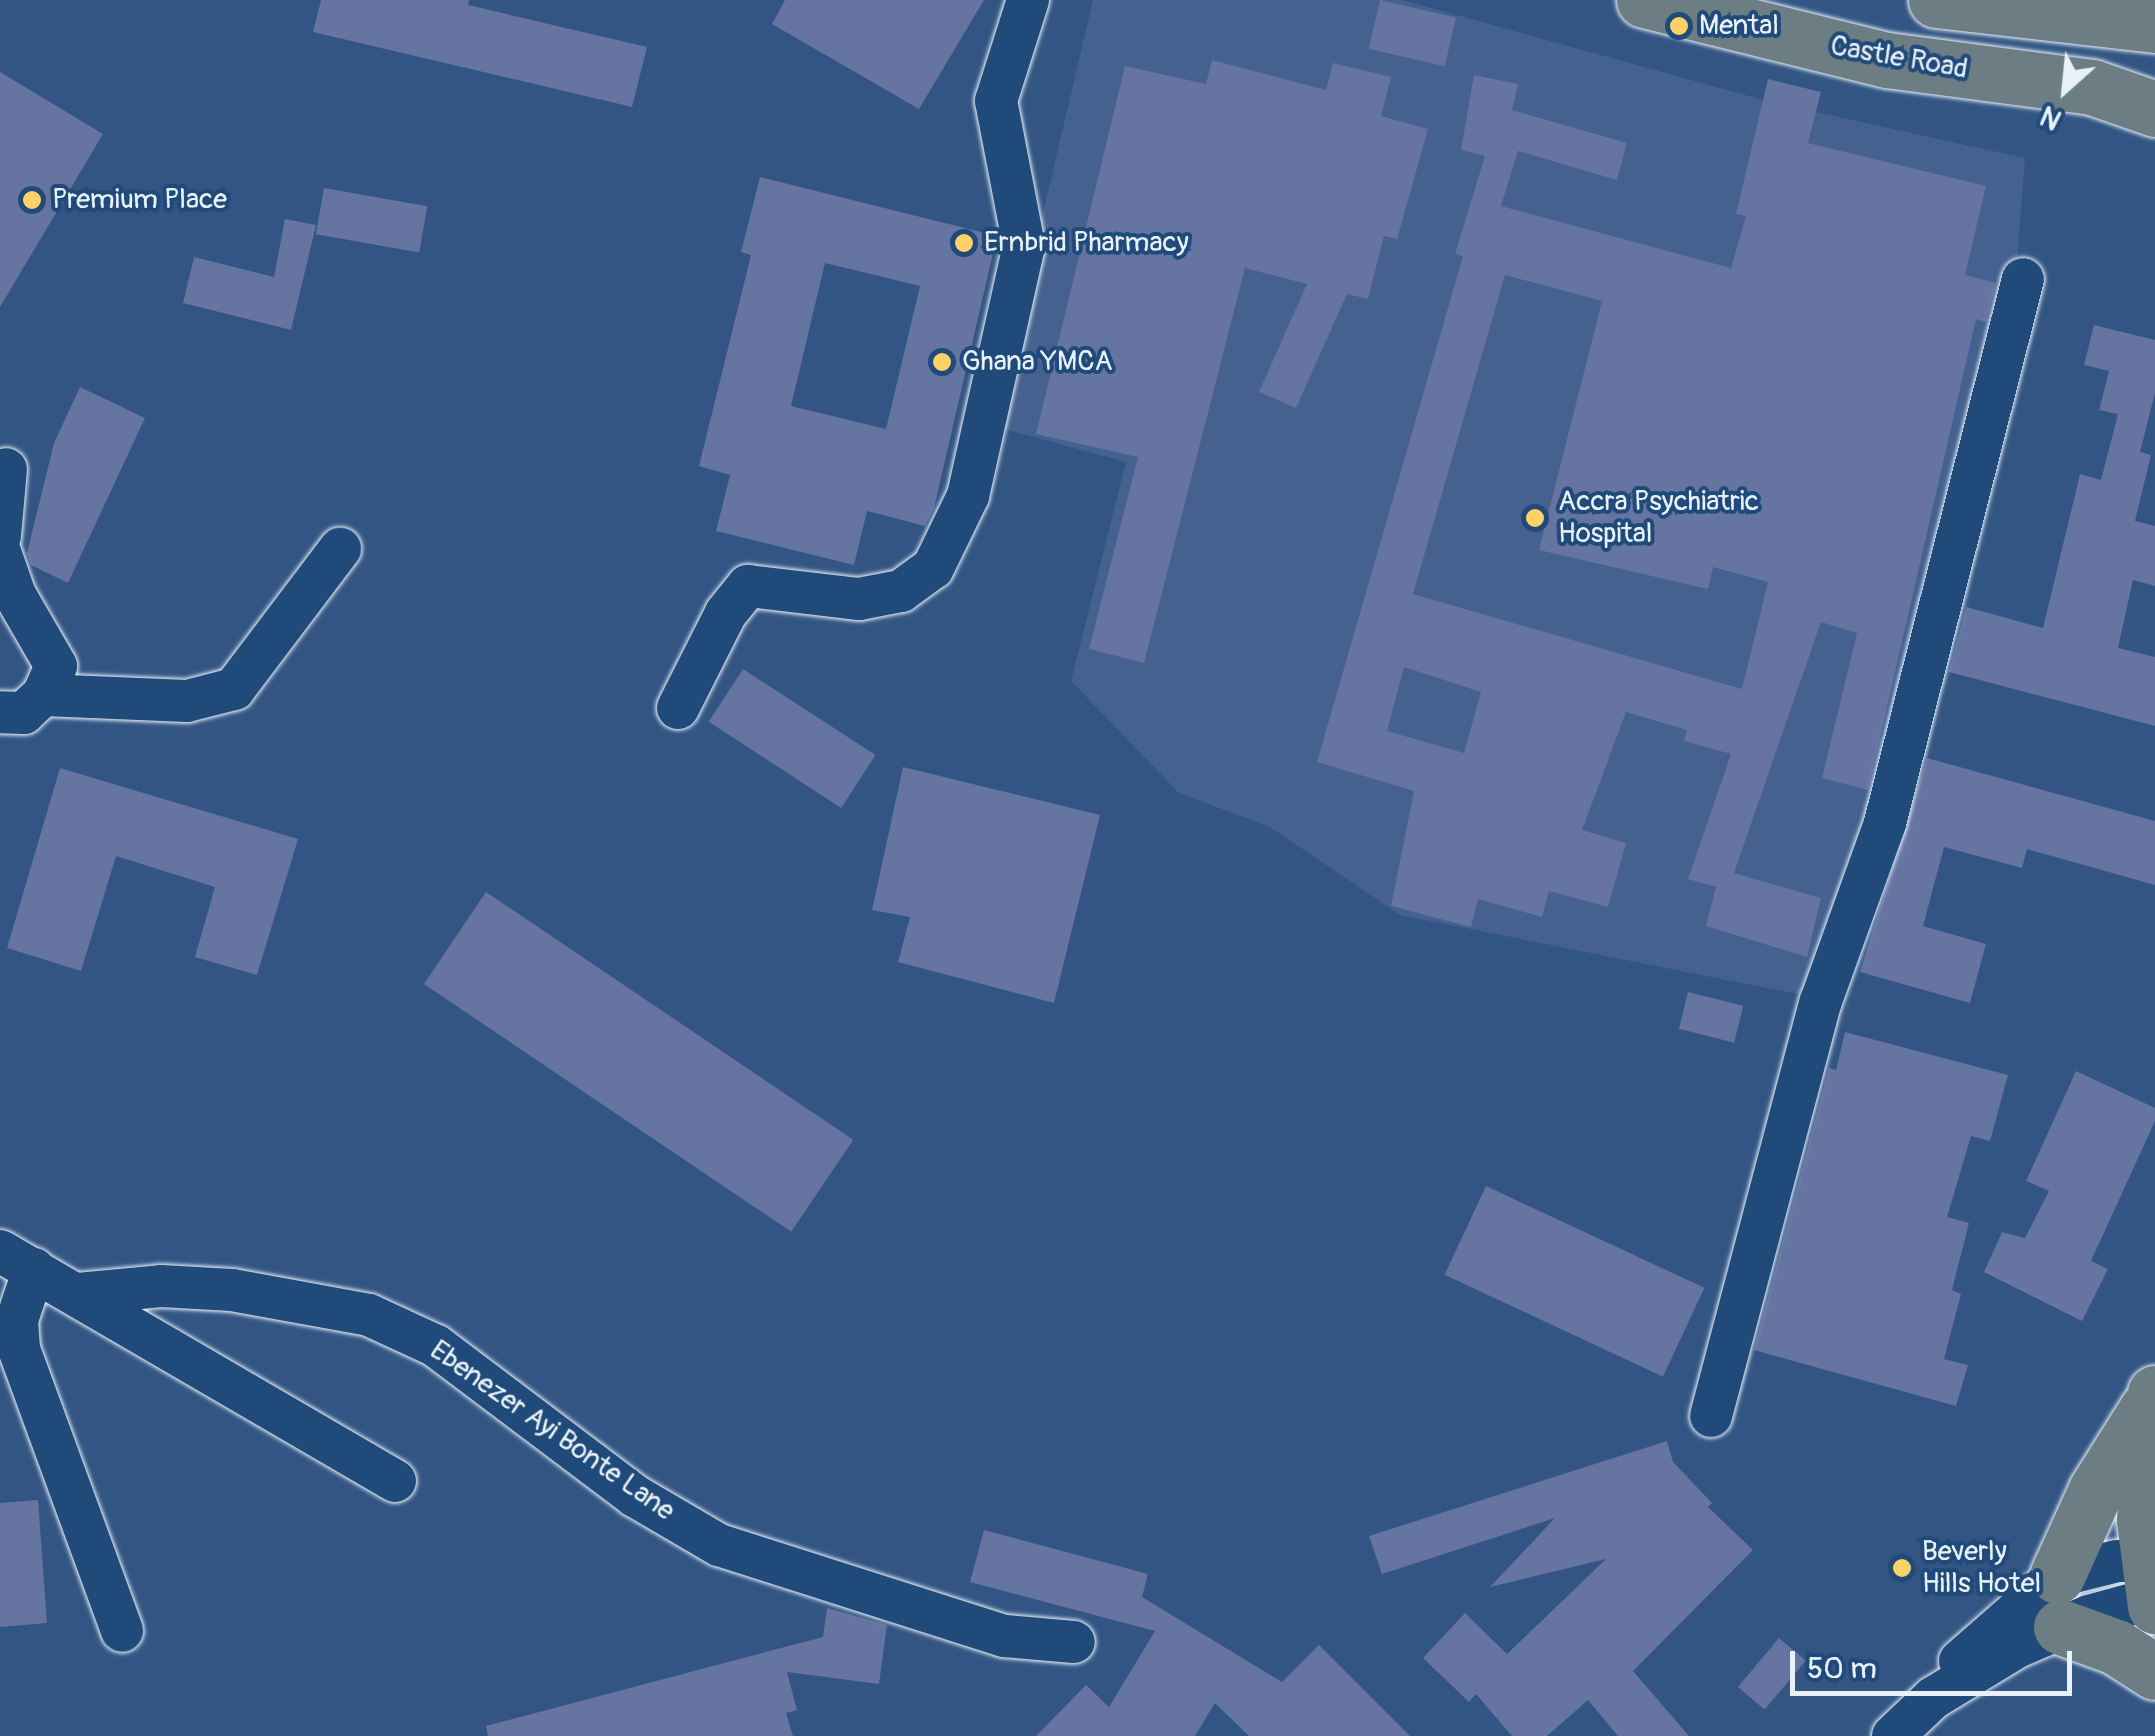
<!DOCTYPE html>
<html>
<head>
<meta charset="utf-8">
<style>
  body { margin:0 }
  #map { position:relative; width:2155px; height:1736px; overflow:hidden; background:#325584; font-family:Pangolin,sans-serif }
  div>[style] { position:absolute }
  [style*='--x'] { left:calc(var(--x)*1px); top:calc(var(--y)*1px); width:calc(var(--w)*1px); rotate:calc(var(--a)*1deg) }
  .built>* { inset:0; background:#44618f }
  .building>* { inset:0; background:#6574a1; transform-origin:0 0 }
  .roads { filter:drop-shadow(0 0 2px #e8f1f8) drop-shadow(0 0 2px #e8f1f8) }
  .minor>* { height:42px; margin:-21px; padding:0 21px; transform-origin:21px; border-radius:21px; background:#1f4a7a }
  .major>* { height:55px; margin:-27.5px; padding:0 27.5px; transform-origin:27.5px; border-radius:27.5px; background:#6d7d84 }
  .dots>* { width:28px; height:28px; translate:-50% -50%; box-sizing:border-box; border:5px solid #1f4a7a; border-radius:50% }
  span { translate:-50% -50%; white-space:nowrap; text-align:center; line-height:1.15; -webkit-text-stroke:8px #1f4a7a; paint-order:stroke }
  .poi-label { font-size:28px; color:#e8f1f8 }
  .left { translate:0 -50%; text-align:left }
  .street-label { font-size:28px; color:#e8f1f8 }
  .north { position:absolute; left:2015px; top:40px; width:100px; height:100px; -webkit-text-stroke:8px #1f4a7a; paint-order:stroke; rotate:207deg; font-size:28px; font-weight:700; line-height:40px; text-align:center; color:#e8f1f8 }
  .north::after { content:''; display:block; margin:auto; width:35px; height:45px; background:#e8f1f8; clip-path:polygon(50% 0,100% 100%,50% 72%,0 100%) }
  .scale { position:absolute; left:1790px; top:1651px; width:282px; height:45px; box-sizing:border-box; border:5px solid #e8f1f8; border-top:0; padding-left:12px; font-size:30px; line-height:35px; white-space:nowrap; color:#e8f1f8; -webkit-text-stroke:8px #1f4a7a; paint-order:stroke }
</style>
</head>
<body>
<div id="map">
  <div class="built">
    <i style="clip-path:polygon(1093px 0,1402px 0,1767px 101px,2025px 158px,2015px 286px,1827px 1000px,1400px 915px,1270px 827px,1179px 793px,1071px 681px,1126px 462px,993px 426px)"></i>
  </div>
  <div class="building">
    <i style="clip-path:polygon(321px 0,469px 0,468px 5px,647px 47px,632px 107px,313px 32px)"></i>
    <i style="clip-path:polygon(785px 0,984px 0,919px 109px,772px 24px)"></i>
    <i style="left:1380px;top:0;width:78px;height:50px;rotate:13deg"></i>
    <i style="clip-path:polygon(1212px 60px,1326px 90px,1333px 63px,1391px 77px,1381px 116px,1428px 129px,1397px 239px,1384px 236px,1368px 299px,1347px 294px,1296px 408px,1259px 392px,1307px 284px,1245px 268px,1144px 663px,1089px 649px,1138px 457px,1036px 434px,1125px 66px,1206px 84px)"></i>
    <i style="clip-path:polygon(0 72px,103px 134px,0 307px)"></i>
    <i style="clip-path:polygon(evenodd,1474px 75px,1518px 84px,1512px 110px,1627px 143px,1617px 180px,1518px 151px,1501px 206px,1731px 268px,1746px 216px,1736px 214px,1768px 79px,1821px 92px,1808px 143px,1986px 186px,1965px 275px,1996px 283px,1986px 322px,1976px 319px,1868px 790px,1822px 778px,1857px 633px,1821px 622px,1734px 873px,1821px 898px,1807px 957px,1706px 926px,1716px 887px,1688px 879px,1731px 754px,1684px 741px,1687px 730px,1626px 712px,1582px 830px,1626px 843px,1608px 907px,1549px 891px,1542px 917px,1478px 899px,1471px 927px,1391px 906px,1414px 791px,1317px 762px,1463px 256px,1455px 254px,1485px 156px,1461px 150px,1474px 75px,1505px 275px,1602px 301px,1539px 550px,1708px 589px,1713px 567px,1768px 582px,1742px 689px,1413px 594px,1505px 275px,1474px 75px,1404px 667px,1481px 692px,1464px 753px,1387px 731px,1404px 667px)"></i>
    <i style="clip-path:polygon(evenodd,760px 177px,997px 236px,934px 508px,925px 526px,867px 511px,854px 565px,716px 531px,730px 475px,699px 466px,751px 255px,741px 252px,760px 177px,825px 263px,920px 286px,886px 429px,791px 406px,825px 263px)"></i>
    <i style="left:324px;top:188px;width:105px;height:47px;rotate:10deg"></i>
    <i style="clip-path:polygon(285px 219px,316px 225px,291px 330px,183px 303px,194px 257px,274px 277px)"></i>
    <i style="clip-path:polygon(2094px 325px,2155px 340px,2155px 393px,2140px 452px,2151px 455px,2135px 521px,2155px 526px,2155px 586px,2133px 580px,2118px 648px,2155px 657px,2155px 726px,1949px 672px,1966px 607px,2043px 628px,2080px 474px,2101px 480px,2118px 414px,2099px 410px,2109px 371px,2084px 365px)"></i>
    <i style="clip-path:polygon(80px 387px,145px 418px,68px 583px,31px 565px,27px 553px,54px 443px)"></i>
    <i style="left:743px;top:669px;width:158px;height:63px;rotate:33deg"></i>
    <i style="clip-path:polygon(1927px 758px,2155px 821px,2155px 885px,2027px 849px,2022px 868px,1944px 847px,1923px 926px,1986px 944px,1970px 1003px,1860px 972px)"></i>
    <i style="clip-path:polygon(903px 767px,1100px 815px,1054px 1003px,898px 962px,910px 917px,872px 910px)"></i>
    <i style="clip-path:polygon(60px 768px,298px 839px,257px 975px,195px 957px,215px 887px,116px 856px,81px 971px,7px 948px)"></i>
    <i style="left:486px;top:892px;width:443px;height:111px;rotate:34deg"></i>
    <i style="left:1688px;top:992px;width:57px;height:38px;rotate:14deg"></i>
    <i style="clip-path:polygon(1845px 1032px,2008px 1075px,1990px 1141px,1971px 1136px,1947px 1217px,1969px 1223px,1952px 1290px,1961px 1294px,1944px 1359px,1968px 1365px,1956px 1406px,1754px 1350px,1829px 1068px,1836px 1070px)"></i>
    <i style="clip-path:polygon(2076px 1071px,2155px 1108px,2155px 1121px,2091px 1261px,2108px 1269px,2082px 1321px,1984px 1272px,2002px 1232px,2025px 1238px,2049px 1191px,2026px 1181px)"></i>
    <i style="left:1486px;top:1186px;width:241px;height:98px;rotate:25deg"></i>
    <i style="clip-path:polygon(1667px 1441px,1673px 1462px,1712px 1503px,1708px 1507px,1753px 1550px,1633px 1671px,1689px 1736px,1618px 1736px,1588px 1700px,1547px 1736px,1512px 1736px,1476px 1694px,1469px 1702px,1423px 1658px,1465px 1613px,1507px 1654px,1606px 1559px,1490px 1587px,1555px 1518px,1382px 1574px,1369px 1536px)"></i>
    <i style="clip-path:polygon(38px 1500px,47px 1623px,0 1627px,0 1503px)"></i>
    <i style="clip-path:polygon(984px 1530px,1148px 1574px,1142px 1597px,1282px 1682px,1319px 1645px,1410px 1736px,1249px 1736px,1215px 1703px,1195px 1736px,1036px 1736px,1086px 1685px,1109px 1707px,1155px 1631px,970px 1582px)"></i>
    <i style="clip-path:polygon(827px 1608px,887px 1625px,879px 1684px,787px 1672px,797px 1710px,786px 1713px,793px 1736px,488px 1736px,486px 1726px,823px 1637px)"></i>
    <i style="left:1779px;top:1638px;width:35px;height:64px;rotate:40deg"></i>
  </div>
  <div class="roads">
    <div class="minor">
      <i style="--x:0;--y:536;--w:67;--a:-84.9"></i>
      <i style="--x:0;--y:552;--w:46;--a:70.8"></i>
      <i style="--x:15;--y:595;--w:82;--a:60"></i>
      <i style="--x:56;--y:666;--w:32;--a:114"></i>
      <i style="--x:43;--y:695;--w:26;--a:137"></i>
      <i style="--x:24;--y:713;--w:24;--a:-178"></i>
      <i style="--x:43;--y:695;--w:144;--a:2.4"></i>
      <i style="--x:187;--y:701;--w:49;--a:-14.3"></i>
      <i style="--x:234;--y:689;--w:176;--a:-52.9"></i>
      <i style="--x:678;--y:708;--w:106;--a:-63.2"></i>
      <i style="--x:726;--y:613;--w:35;--a:-51"></i>
      <i style="--x:748;--y:586;--w:112;--a:6.7"></i>
      <i style="--x:859;--y:599;--w:43;--a:-10.8"></i>
      <i style="--x:901;--y:591;--w:39;--a:-36"></i>
      <i style="--x:933;--y:568;--w:80;--a:-64.1"></i>
      <i style="--x:968;--y:496;--w:256;--a:-77.4"></i>
      <i style="--x:1024;--y:246;--w:148;--a:-100.9"></i>
      <i style="--x:996;--y:101;--w:106;--a:-72.4"></i>
      <i style="--x:0;--y:1251;--w:457;--a:30.2"></i>
      <i style="--x:34;--y:1269;--w:54;--a:108.4"></i>
      <i style="--x:17;--y:1320;--w:29;--a:86"></i>
      <i style="--x:19;--y:1349;--w:300;--a:69.9"></i>
      <i style="--x:78;--y:1294;--w:83;--a:-5.5"></i>
      <i style="--x:161;--y:1286;--w:71;--a:3.2"></i>
      <i style="--x:232;--y:1290;--w:139;--a:10.3"></i>
      <i style="--x:369;--y:1315;--w:74;--a:24.8"></i>
      <i style="--x:436;--y:1346;--w:249;--a:37"></i>
      <i style="--x:635;--y:1496;--w:97;--a:30.3"></i>
      <i style="--x:719;--y:1545;--w:300;--a:17.7"></i>
      <i style="--x:1005;--y:1636;--w:69;--a:5"></i>
      <i style="--x:1711;--y:1416;--w:429;--a:-75.2"></i>
      <i style="--x:1821;--y:1001;--w:189;--a:-70.2"></i>
      <i style="--x:1885;--y:823;--w:561;--a:-75.77"></i>
      <i style="--x:1960;--y:1661;--w:129;--a:-41.2"></i>
      <i style="--x:2057;--y:1576;--w:62;--a:-14"></i>
      <i style="--x:2117;--y:1561;--w:38;--a:0"></i>
      <i style="--x:1893;--y:1736;--w:55;--a:-43.5"></i>
      <i style="--x:1933;--y:1698;--w:98;--a:-31.3"></i>
      <i style="--x:2017;--y:1647;--w:78;--a:-23.3"></i>
      <i style="--x:2089;--y:1616;--w:68;--a:-15.3"></i>
    </div>
    <div class="major">
      <i style="--x:1644;--y:0;--w:250;--a:13.9"></i>
      <i style="--x:1887;--y:60;--w:207;--a:7.5"></i>
      <i style="--x:2092;--y:87;--w:67;--a:19.2"></i>
      <i style="--x:1936;--y:0;--w:220;--a:6.5"></i>
      <i style="--x:2155;--y:1393;--w:127;--a:95"></i>
      <i style="--x:2144;--y:1520;--w:87;--a:82.7"></i>
      <i style="--x:2057;--y:1576;--w:94;--a:-65.6"></i>
      <i style="--x:2096;--y:1490;--w:96;--a:-57.8"></i>
      <i style="--x:2061;--y:1627;--w:59;--a:20"></i>
      <i style="--x:2116;--y:1647;--w:46;--a:32.7"></i>
    </div>
  </div>
  <div class="dots">
    <i style="left:1679px;top:26px;background:#ffd166"></i>
    <i style="left:32px;top:200px;background:#ffd166"></i>
    <i style="left:964px;top:243px;background:#ffd166"></i>
    <i style="left:942px;top:362px;background:#ffd166"></i>
    <i style="left:1535px;top:518px;background:#ffd166"></i>
    <i style="left:1902px;top:1568px;background:#ffd166"></i>
  </div>
  <div class="poi-label">
    <span class="left" style="left:1699px;top:26px">Mental</span>
    <span class="left" style="left:52px;top:200px">Premium Place</span>
    <span class="left" style="left:984px;top:243px">Ernbrid Pharmacy</span>
    <span class="left" style="left:962px;top:362px">Ghana YMCA</span>
    <span class="left" style="left:1558px;top:518px">Accra Psychiatric<br>Hospital</span>
    <span class="left" style="left:1922px;top:1568px">Beverly<br>Hills Hotel</span>
  </div>
  <div class="street-label">
    <span style="left:1899px;top:58px;rotate:10deg">Castle Road</span>
    <span style="left:552px;top:1431px;rotate:35deg">Ebenezer Ayi Bonte Lane</span>
  </div>
  <div class="north">N</div>
  <div class="scale">50 m</div>
</div>
</body>
</html>
